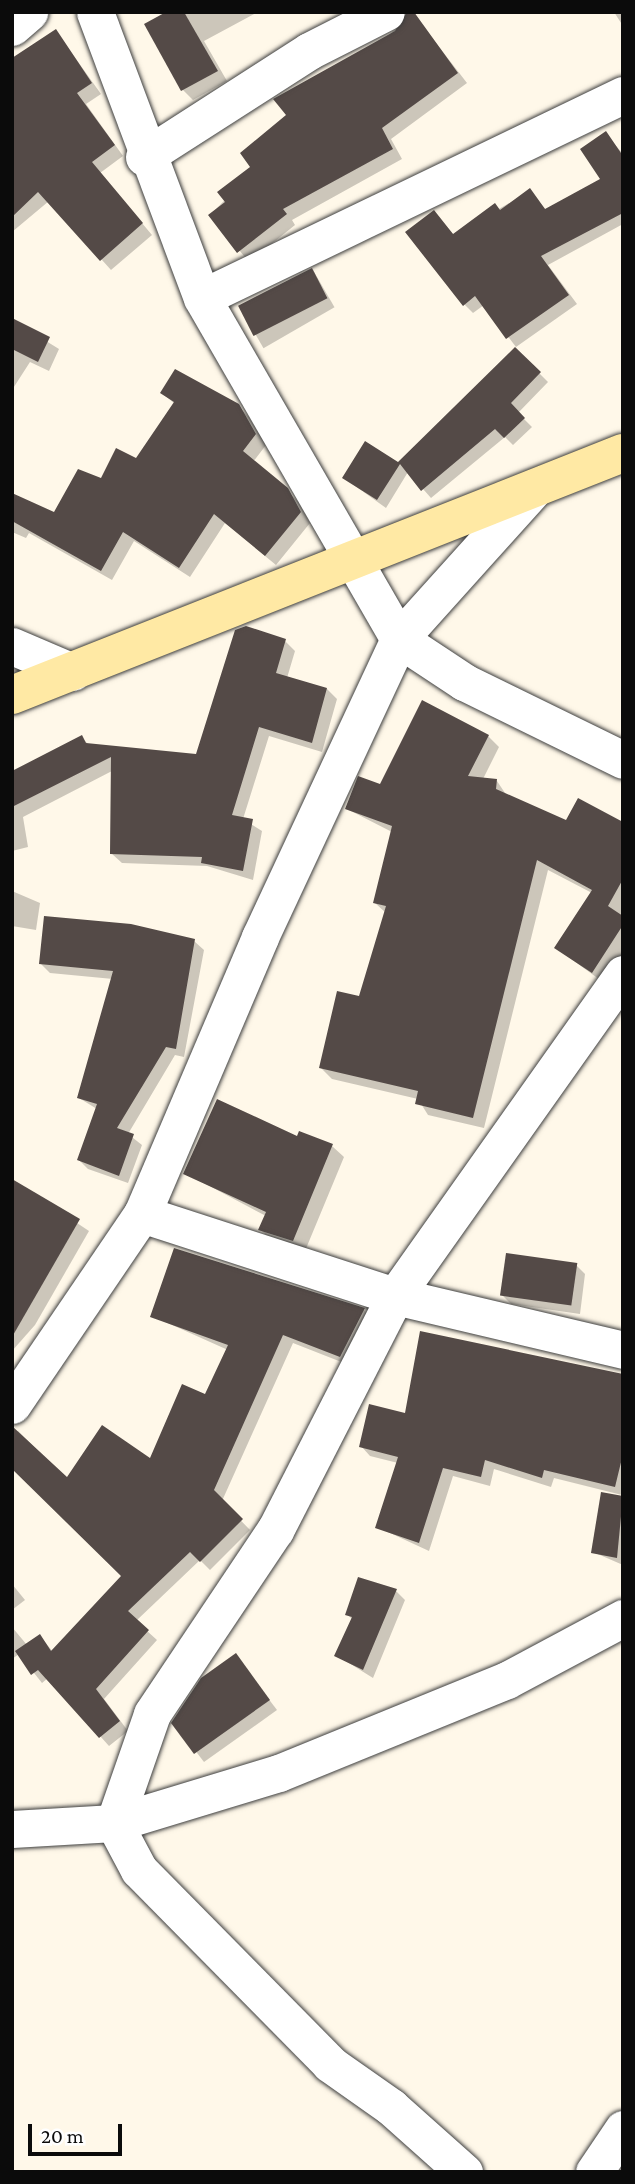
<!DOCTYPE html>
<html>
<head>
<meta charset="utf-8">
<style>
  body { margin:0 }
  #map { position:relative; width:635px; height:2184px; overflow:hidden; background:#fff8e9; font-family:"Crimson Pro",serif }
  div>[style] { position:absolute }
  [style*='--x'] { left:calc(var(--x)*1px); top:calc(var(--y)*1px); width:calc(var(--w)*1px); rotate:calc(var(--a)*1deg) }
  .shadow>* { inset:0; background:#0003; transform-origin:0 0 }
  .building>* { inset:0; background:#544a47; transform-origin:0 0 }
  .roads { filter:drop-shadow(0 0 2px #3e3e3e) drop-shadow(0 0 2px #3e3e3e) }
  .minor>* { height:37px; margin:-18.5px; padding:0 18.5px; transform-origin:18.5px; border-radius:18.5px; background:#fff }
  .secondary>* { height:38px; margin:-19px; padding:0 19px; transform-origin:19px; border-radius:19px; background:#ffe9a4 }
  span { translate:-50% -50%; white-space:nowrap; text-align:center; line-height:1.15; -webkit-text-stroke:7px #fff; paint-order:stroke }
  .frame { position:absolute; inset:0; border:14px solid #0b0b0b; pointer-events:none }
  .scale { position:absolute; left:28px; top:2124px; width:94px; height:32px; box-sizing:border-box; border:4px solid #0b0b0b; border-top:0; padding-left:9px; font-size:21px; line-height:24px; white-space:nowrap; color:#0b0b0b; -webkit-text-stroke:5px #fff; paint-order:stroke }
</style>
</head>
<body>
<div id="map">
  <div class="shadow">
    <i style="clip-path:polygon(170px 12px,258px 12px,204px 41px,227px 81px,193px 100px,183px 90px)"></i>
    <i style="clip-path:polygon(412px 12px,467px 83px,391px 139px,402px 159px,292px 220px,295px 225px,249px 262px,210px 215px)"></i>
    <i style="clip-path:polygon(614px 12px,623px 12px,623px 26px)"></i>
    <i style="clip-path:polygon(56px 31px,101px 94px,86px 104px,123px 156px,100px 173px,152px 235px,111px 270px,49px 201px,12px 232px,12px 60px)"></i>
    <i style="clip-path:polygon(606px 134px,623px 154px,623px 224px,548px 265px,577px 304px,516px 347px,484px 305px,473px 313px,465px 305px,434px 212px,454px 235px,530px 191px,547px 211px,603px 180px)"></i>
    <i style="left:313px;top:270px;width:43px;height:82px;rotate:60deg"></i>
    <i style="clip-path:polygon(12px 320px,59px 349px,49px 371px,30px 362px,12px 390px)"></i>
    <i style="clip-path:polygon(515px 349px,548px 382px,518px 413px,532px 427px,513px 445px,505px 437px,431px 498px,408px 472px,386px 508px,344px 478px,399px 464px)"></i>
    <i style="clip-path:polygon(162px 393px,238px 406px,249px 417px,266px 445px,253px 462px,298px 501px,310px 523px,276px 565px,225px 523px,190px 577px,134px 541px,112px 580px,29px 533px,26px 538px,12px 532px,12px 494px,54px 515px,137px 461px,175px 404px)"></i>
    <i style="clip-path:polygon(285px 641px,295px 651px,287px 678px,327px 689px,337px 699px,322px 752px,269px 736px,243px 819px,262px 831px,253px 880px,207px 866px,122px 863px,111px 853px,112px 771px,23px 817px,28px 847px,12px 851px,12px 786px,82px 738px,90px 746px,198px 756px)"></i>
    <i style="clip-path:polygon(488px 736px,499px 747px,483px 779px,497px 781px,507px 796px,567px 823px,623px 822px,623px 952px,603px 982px,556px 948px,592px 893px,548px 870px,484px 1128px,428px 1115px,418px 1099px,332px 1079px,321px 1068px,360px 998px,386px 913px,375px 903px,392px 832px,347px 809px,380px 786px)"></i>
    <i style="clip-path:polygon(12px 891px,40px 903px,36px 930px,12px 926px)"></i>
    <i style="clip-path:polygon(194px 941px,204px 950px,184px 1057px,175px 1055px,128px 1134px,142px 1145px,128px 1183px,88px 1169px,79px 1160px,97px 1109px,79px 1098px,113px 979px,50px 973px,41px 964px)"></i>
    <i style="clip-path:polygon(298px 1139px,332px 1146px,344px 1157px,305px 1251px,272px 1241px,260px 1229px,266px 1216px,185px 1173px)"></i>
    <i style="clip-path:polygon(14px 1181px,89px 1231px,35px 1325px,12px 1351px)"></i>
    <i style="clip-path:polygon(175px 1251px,364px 1310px,373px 1319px,349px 1365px,293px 1343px,222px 1501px,250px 1530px,210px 1570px,200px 1560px,136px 1621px,157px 1640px,104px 1699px,128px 1731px,109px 1746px,48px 1678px,42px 1683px,19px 1654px,12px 1659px,12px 1627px,27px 1645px,40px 1636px,53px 1652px,123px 1576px,12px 1437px,18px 1431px,67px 1479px,151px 1461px,206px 1397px,228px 1350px,152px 1316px)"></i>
    <i style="clip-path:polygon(576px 1265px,585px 1274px,580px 1314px,511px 1304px,502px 1295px)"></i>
    <i style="clip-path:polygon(623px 1376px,623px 1565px,593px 1552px,622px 1495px,554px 1478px,551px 1487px,494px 1469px,490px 1486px,453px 1476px,429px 1551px,377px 1527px,398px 1463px,370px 1456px,361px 1446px,406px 1415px)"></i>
    <i style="clip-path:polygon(12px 1584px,25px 1600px,12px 1610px)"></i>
    <i style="clip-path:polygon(396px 1591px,405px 1600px,373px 1678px,336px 1655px,352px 1619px,347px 1614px)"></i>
    <i style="clip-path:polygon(236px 1656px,277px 1710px,204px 1762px,174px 1723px)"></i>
  </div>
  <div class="building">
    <i style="clip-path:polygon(166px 12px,184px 12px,218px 71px,181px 91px,144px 24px)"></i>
    <i style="clip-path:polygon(407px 12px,414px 12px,458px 73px,382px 128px,393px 149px,283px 209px,287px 214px,237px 253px,208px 215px,225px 202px,217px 192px,250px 167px,240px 153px,286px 115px,273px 99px,395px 31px)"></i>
    <i style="clip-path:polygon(56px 29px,92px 83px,77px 93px,115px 145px,92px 162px,143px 223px,100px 261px,38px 192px,12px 217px,12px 58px)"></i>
    <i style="clip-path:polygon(606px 131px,623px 156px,623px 213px,541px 256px,569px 295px,506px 339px,475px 296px,463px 306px,405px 232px,434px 210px,453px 234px,495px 203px,500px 210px,530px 188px,545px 209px,600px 179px,580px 149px)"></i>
    <i style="left:312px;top:268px;width:34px;height:83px;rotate:63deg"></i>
    <i style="clip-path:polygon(12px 318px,50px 337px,38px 362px,12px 349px)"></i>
    <i style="clip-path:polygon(515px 347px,541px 372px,511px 403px,525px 418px,504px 438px,495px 429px,421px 491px,400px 464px,377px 500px,342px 478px,365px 441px,398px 462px)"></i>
    <i style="clip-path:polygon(175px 369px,239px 404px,256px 434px,243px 451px,288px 488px,301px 512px,265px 556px,214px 514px,179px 568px,123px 532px,101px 571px,12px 521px,12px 493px,54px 512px,78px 469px,101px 478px,116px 448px,136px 458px,174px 402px,160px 393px)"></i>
    <i style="clip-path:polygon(246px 626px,286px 639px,276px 673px,327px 688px,312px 743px,259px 727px,232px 815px,253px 819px,243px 871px,201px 863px,202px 857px,110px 854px,111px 757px,12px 807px,12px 771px,82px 735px,86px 743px,196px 754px,235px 630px)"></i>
    <i style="clip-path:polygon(422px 700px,489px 735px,468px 776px,497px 779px,496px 789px,566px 820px,578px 798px,623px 822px,623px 879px,608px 906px,623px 916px,623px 925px,592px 973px,554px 948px,592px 890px,537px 860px,473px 1118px,415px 1104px,418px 1091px,319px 1068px,337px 991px,359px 996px,386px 906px,373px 903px,392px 826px,345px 809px,358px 776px,380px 784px)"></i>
    <i style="clip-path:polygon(44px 916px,131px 924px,195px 939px,176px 1049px,166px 1047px,117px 1128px,134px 1134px,119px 1176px,77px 1160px,97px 1104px,77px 1098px,113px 971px,39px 964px)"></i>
    <i style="clip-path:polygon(217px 1099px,297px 1136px,299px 1131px,333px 1144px,293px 1241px,258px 1230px,266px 1212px,183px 1174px)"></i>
    <i style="clip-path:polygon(12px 1179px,80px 1219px,12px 1337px)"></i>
    <i style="clip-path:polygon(174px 1248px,365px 1308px,340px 1357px,283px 1335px,214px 1490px,243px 1519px,200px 1562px,190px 1552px,128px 1611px,149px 1630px,96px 1689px,120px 1721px,99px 1738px,38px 1670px,31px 1675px,15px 1651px,40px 1634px,51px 1651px,121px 1576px,12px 1469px,12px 1426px,67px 1477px,102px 1425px,150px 1458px,182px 1384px,205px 1394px,228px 1345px,150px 1317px)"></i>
    <i style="left:506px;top:1253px;width:72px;height:43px;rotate:8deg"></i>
    <i style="clip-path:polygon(420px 1331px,623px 1374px,623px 1454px,615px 1487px,544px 1470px,542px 1478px,485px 1460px,481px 1477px,443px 1468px,419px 1543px,375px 1528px,398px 1457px,359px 1447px,369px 1404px,405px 1413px)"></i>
    <i style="clip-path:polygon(601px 1492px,623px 1496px,617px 1558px,591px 1553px)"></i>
    <i style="clip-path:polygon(358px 1577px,397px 1589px,363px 1670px,334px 1656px,352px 1617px,345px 1615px)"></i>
    <i style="clip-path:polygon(236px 1653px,270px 1700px,194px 1754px,171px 1723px,201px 1678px)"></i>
  </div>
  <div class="roads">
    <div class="minor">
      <i style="--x:95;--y:12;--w:305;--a:69.5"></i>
      <i style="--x:12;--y:27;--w:23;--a:-41"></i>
      <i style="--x:623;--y:95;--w:467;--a:154.3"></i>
      <i style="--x:202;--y:298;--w:394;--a:60"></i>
      <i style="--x:399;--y:639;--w:78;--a:33.5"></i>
      <i style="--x:464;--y:682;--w:177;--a:26.1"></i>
      <i style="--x:144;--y:157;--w:196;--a:-32.7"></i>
      <i style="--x:309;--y:51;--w:86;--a:-26.9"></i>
      <i style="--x:12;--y:646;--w:66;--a:23.1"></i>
      <i style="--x:623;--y:974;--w:395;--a:125.3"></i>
      <i style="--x:395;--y:1296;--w:234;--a:13.3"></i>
      <i style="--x:142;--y:1214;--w:266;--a:18"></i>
      <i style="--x:395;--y:1296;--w:263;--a:117.1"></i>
      <i style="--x:275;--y:1530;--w:221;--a:123.8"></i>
      <i style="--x:152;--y:1714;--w:115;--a:109.2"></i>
      <i style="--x:114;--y:1823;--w:53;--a:62"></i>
      <i style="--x:139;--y:1870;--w:272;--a:45.4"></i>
      <i style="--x:330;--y:2064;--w:75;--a:35.2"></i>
      <i style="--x:391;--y:2107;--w:98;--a:41.7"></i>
      <i style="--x:12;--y:1405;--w:231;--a:-55.8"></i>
      <i style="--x:142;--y:1214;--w:301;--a:-66.9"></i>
      <i style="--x:260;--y:937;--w:329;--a:-65"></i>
      <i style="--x:399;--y:639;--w:203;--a:-48"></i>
      <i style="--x:12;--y:1829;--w:102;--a:-3.4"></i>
      <i style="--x:114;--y:1823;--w:172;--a:-16.9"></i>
      <i style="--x:279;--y:1773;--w:246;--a:-22.2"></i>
      <i style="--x:507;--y:1680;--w:132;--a:-28.1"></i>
      <i style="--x:594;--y:2172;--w:52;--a:-56"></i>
    </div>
    <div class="secondary">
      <i style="--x:12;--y:695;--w:657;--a:-21.61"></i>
    </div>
  </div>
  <div class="frame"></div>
  <div class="scale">20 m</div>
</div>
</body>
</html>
